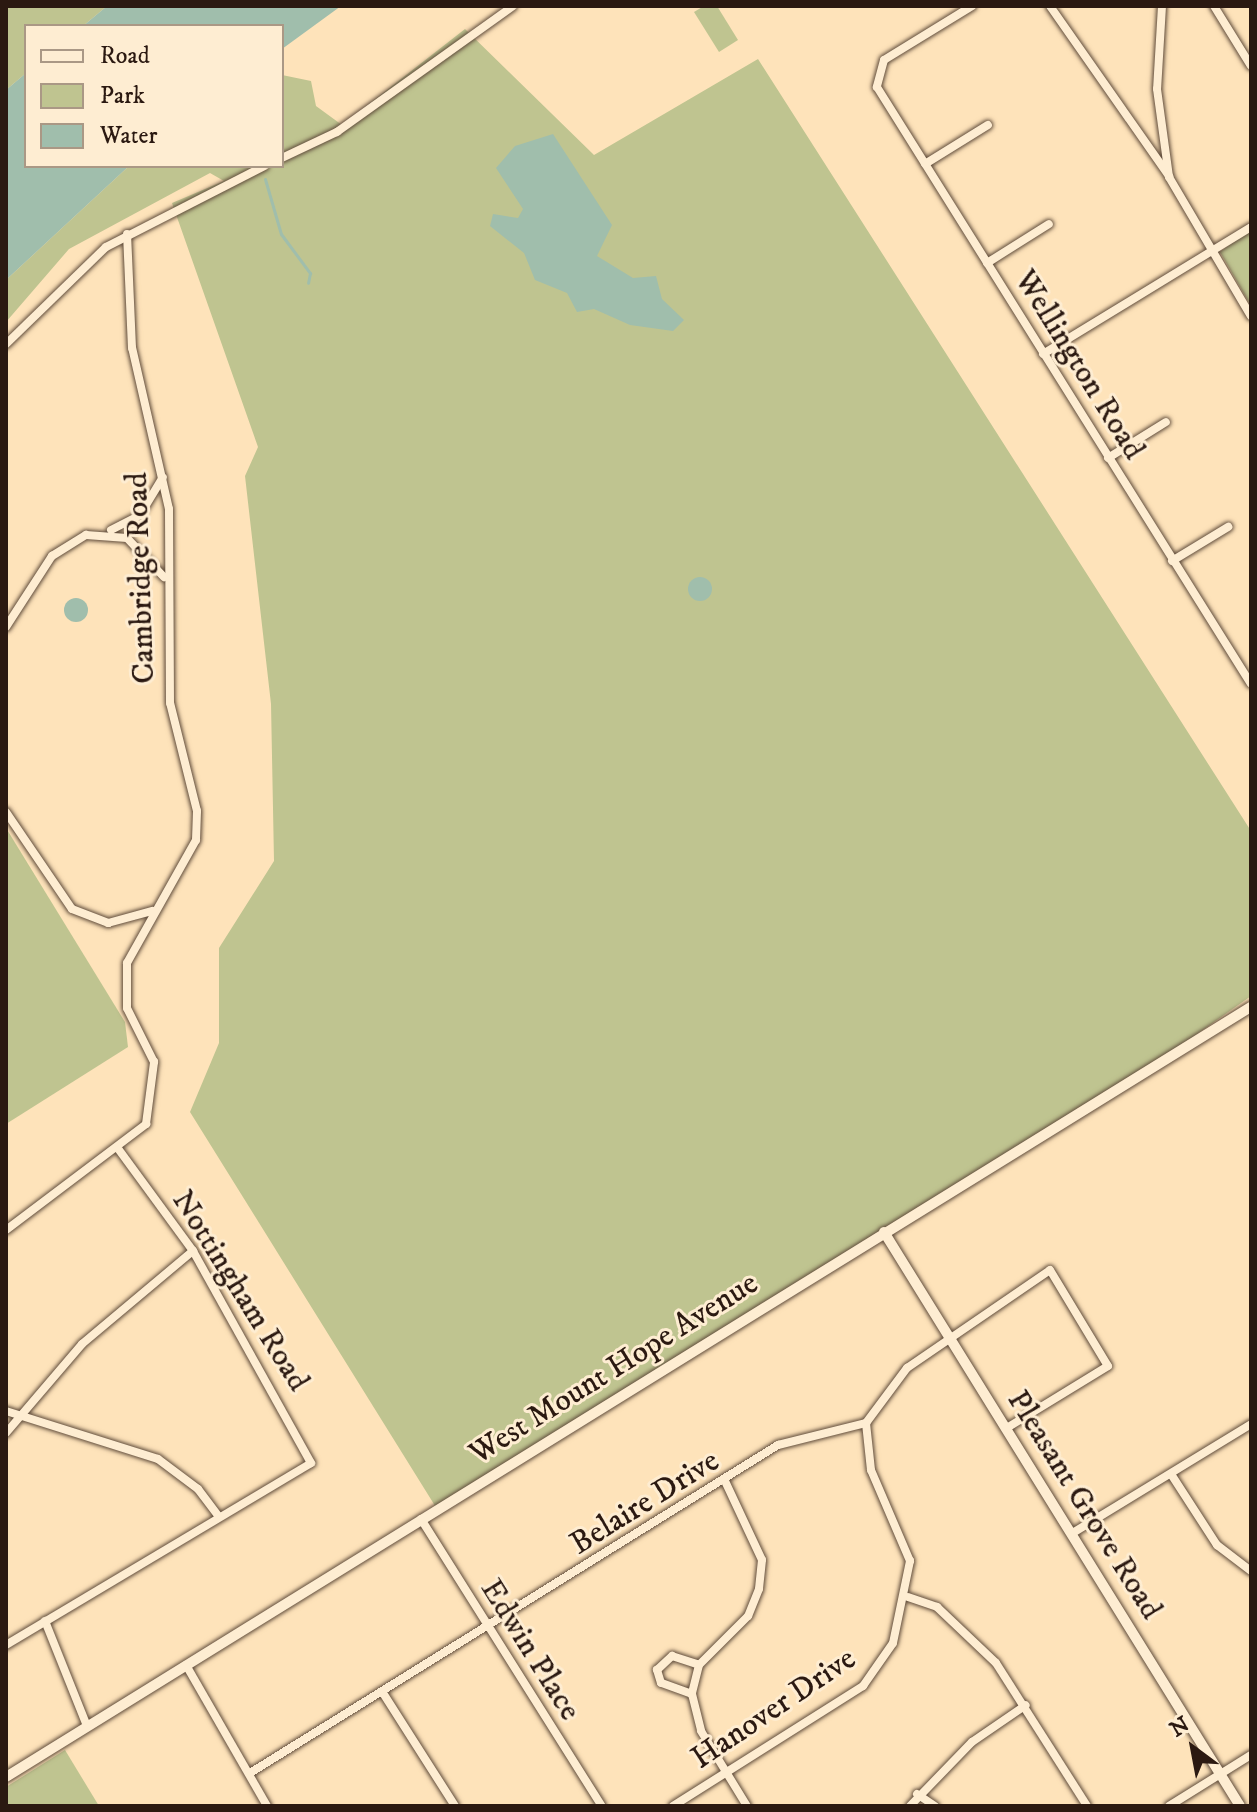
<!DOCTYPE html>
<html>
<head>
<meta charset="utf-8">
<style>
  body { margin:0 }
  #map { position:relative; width:1257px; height:1812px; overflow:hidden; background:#fee3ba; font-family:"IM FELL DW Pica",serif }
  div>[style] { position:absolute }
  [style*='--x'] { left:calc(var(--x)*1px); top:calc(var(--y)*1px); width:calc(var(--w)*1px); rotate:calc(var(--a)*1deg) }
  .green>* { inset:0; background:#bfc490 }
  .water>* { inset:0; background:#a0beac }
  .round { border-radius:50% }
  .stream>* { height:3px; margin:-1.5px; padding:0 1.5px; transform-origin:1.5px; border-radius:1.5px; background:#a0beac }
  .roads { filter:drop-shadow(0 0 2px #604c3b) drop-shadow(0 0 2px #604c3b) }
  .minor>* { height:8px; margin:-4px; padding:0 4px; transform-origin:4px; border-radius:4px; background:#feedd2 }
  .tertiary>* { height:10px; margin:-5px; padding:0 5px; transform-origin:5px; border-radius:5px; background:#feedd2 }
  span { translate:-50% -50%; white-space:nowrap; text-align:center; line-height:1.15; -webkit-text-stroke:6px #feedd2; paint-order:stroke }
  .street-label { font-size:32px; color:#2b1911 }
  .frame { position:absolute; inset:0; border:8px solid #2b1911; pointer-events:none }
  .legend { position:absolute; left:24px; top:24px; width:260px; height:144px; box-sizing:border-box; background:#feedd2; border:2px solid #aa9885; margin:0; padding:10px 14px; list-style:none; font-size:24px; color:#2b1911 }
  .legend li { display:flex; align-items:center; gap:16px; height:40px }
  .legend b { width:40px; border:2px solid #aa9885 }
  .north { position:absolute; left:1153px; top:1708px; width:80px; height:80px; -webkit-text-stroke:6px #feedd2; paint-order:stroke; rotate:328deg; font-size:22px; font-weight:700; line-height:32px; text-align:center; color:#2b1911 }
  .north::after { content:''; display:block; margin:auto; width:28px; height:36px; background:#2b1911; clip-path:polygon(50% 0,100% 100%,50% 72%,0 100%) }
</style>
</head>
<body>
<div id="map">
  <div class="green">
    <i style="clip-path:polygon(6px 6px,107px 6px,83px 26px,26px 26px,26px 73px,6px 90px)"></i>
    <i style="clip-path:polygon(704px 6px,717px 6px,738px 40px,719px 52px,694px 12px)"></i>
    <i style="clip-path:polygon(465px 29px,594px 155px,758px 59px,1251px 831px,1251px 996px,1136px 1077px,437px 1509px,190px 1112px,219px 1043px,219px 948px,274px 861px,271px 704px,245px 476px,258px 447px,172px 203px,224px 181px,210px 173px,69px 249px,6px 322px,6px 280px,129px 166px,282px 166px,282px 75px,311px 81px,316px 106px,342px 125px)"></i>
    <i style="clip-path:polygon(1251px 229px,1251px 306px,1220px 252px)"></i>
    <i style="clip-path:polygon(6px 828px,125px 1022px,128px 1047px,6px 1124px)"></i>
    <i style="clip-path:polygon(65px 1750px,99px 1806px,6px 1806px,6px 1787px)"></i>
  </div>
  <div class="water">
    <i style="clip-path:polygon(107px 6px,341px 6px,282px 49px,282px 26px,83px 26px)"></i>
    <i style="clip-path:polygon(26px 73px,26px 166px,129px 166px,6px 280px,6px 90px)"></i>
    <i style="clip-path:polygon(553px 134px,612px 225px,597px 256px,633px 278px,656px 276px,662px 299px,684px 320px,673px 331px,630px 325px,594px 309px,577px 312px,567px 293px,535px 280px,524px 253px,490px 226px,493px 214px,518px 218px,523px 209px,496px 168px,515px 146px)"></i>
    <i class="round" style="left:688px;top:577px;width:24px;height:24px"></i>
    <i class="round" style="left:64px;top:598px;width:24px;height:24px"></i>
  </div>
  <div class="stream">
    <i style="--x:265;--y:179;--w:57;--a:73.8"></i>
    <i style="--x:281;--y:234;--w:49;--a:53.4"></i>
    <i style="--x:310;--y:273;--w:10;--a:101"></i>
  </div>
  <div class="roads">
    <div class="minor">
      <i style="--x:972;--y:6;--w:103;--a:148.5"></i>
      <i style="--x:884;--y:60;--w:28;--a:105"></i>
      <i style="--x:877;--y:87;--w:704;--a:57.93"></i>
      <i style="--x:1050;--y:6;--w:208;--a:55"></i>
      <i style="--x:1162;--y:6;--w:83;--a:93.4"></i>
      <i style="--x:1157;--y:89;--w:89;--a:82.2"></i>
      <i style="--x:1169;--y:177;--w:161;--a:59.5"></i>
      <i style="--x:1214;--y:6;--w:70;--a:58.3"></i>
      <i style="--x:282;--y:158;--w:61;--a:-25.3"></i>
      <i style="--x:337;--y:132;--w:216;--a:-35.6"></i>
      <i style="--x:925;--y:164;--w:74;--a:-31.8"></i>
      <i style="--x:987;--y:263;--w:73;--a:-32.2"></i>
      <i style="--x:6;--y:344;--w:139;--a:-44.1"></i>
      <i style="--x:106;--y:247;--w:178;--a:-27.1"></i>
      <i style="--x:1043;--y:354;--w:244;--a:-31.4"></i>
      <i style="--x:1108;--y:458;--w:68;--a:-31.8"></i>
      <i style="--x:111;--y:530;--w:33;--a:-27"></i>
      <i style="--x:140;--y:515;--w:44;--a:-58.8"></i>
      <i style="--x:1172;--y:561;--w:66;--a:-31.3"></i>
      <i style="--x:6;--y:627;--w:85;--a:-57.1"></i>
      <i style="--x:52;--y:556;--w:40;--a:-32"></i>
      <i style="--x:86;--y:535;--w:41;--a:4.2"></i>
      <i style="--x:127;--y:538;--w:54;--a:46.5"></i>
      <i style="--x:6;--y:812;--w:117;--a:55.8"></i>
      <i style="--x:72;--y:909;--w:39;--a:21"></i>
      <i style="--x:108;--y:923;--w:46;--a:-15.3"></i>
      <i style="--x:6;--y:1230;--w:176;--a:-37.1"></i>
      <i style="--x:146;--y:1124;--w:63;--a:-82.6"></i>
      <i style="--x:154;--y:1062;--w:60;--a:-116.6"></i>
      <i style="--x:127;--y:1008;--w:45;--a:-90"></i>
      <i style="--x:127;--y:963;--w:141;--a:-60.7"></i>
      <i style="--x:196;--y:840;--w:29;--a:-88"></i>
      <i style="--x:197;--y:811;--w:111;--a:-104"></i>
      <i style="--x:170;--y:703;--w:194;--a:-90.3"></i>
      <i style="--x:169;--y:509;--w:165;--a:-102.9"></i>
      <i style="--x:132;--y:348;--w:114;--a:-92.5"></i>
      <i style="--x:6;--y:1411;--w:159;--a:17.5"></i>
      <i style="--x:158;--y:1459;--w:50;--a:36.9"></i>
      <i style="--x:198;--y:1489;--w:35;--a:53"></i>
      <i style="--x:6;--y:1433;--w:117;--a:-49.5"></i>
      <i style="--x:82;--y:1344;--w:145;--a:-40"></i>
      <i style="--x:1171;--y:1474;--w:85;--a:57.1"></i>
      <i style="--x:1217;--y:1545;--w:43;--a:37.4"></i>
      <i style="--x:725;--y:1481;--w:87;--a:64.9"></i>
      <i style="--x:762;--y:1560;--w:29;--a:96"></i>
      <i style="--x:759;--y:1589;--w:29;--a:112"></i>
      <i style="--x:748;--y:1616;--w:69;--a:135"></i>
      <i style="--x:699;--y:1665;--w:30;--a:104"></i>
      <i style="--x:692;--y:1694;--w:38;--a:76"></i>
      <i style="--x:701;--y:1731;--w:88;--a:58.5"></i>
      <i style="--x:421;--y:1519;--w:339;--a:57.8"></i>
      <i style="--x:1071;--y:1534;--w:211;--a:-31.4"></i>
      <i style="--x:908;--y:1597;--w:31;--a:19"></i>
      <i style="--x:937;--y:1607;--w:81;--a:43.5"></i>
      <i style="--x:996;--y:1663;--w:169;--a:57.5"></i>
      <i style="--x:45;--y:1621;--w:113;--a:68.2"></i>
      <i style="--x:6;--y:1645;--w:355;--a:-30.8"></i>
      <i style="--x:311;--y:1463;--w:243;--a:-119.1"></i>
      <i style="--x:193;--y:1251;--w:125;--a:-126.2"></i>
      <i style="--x:186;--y:1665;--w:163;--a:60.1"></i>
      <i style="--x:383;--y:1693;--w:134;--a:57.5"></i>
      <i style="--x:692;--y:1694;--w:33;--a:-160"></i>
      <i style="--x:661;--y:1683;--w:14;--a:-107"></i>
      <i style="--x:657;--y:1670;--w:21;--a:-43"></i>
      <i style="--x:672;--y:1656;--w:28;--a:18"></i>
      <i style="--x:250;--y:1773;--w:622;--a:-31.85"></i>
      <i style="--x:778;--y:1445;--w:91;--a:-14"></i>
      <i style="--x:866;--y:1423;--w:69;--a:-53.3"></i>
      <i style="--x:907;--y:1368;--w:173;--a:-34.4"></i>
      <i style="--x:1050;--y:1270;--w:112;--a:58.9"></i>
      <i style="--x:1108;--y:1366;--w:119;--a:148.5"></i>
      <i style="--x:917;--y:1794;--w:22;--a:34"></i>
      <i style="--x:673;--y:1806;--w:225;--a:-32.3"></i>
      <i style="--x:863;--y:1686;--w:52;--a:-55.1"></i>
      <i style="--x:893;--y:1643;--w:84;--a:-78.3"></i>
      <i style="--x:910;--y:1561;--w:99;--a:-113.2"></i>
      <i style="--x:871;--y:1470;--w:47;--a:-96.1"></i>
      <i style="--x:910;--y:1806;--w:89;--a:-45.9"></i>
      <i style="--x:972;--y:1742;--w:65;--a:-34.4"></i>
      <i style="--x:1169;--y:1806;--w:97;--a:-31.9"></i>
    </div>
    <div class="tertiary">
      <i style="--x:884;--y:1232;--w:675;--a:58.19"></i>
      <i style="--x:6;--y:1777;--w:1464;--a:-31.74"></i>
    </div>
  </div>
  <div class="street-label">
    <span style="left:1079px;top:365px;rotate:58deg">Wellington Road</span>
    <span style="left:141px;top:578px;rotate:-92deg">Cambridge Road</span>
    <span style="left:240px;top:1291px;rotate:58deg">Nottingham Road</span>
    <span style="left:614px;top:1369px;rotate:-32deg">West Mount Hope Avenue</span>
    <span style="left:645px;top:1503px;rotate:-32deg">Belaire Drive</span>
    <span style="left:1084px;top:1505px;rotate:58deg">Pleasant Grove Road</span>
    <span style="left:530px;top:1650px;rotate:58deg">Edwin Place</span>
    <span style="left:774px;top:1709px;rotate:-34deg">Hanover Drive</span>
  </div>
  <div class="frame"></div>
  <ul class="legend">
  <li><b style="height:10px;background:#feedd2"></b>Road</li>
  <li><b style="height:22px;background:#bfc490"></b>Park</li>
  <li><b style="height:22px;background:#a0beac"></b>Water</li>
  </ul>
  <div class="north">N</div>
</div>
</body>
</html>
